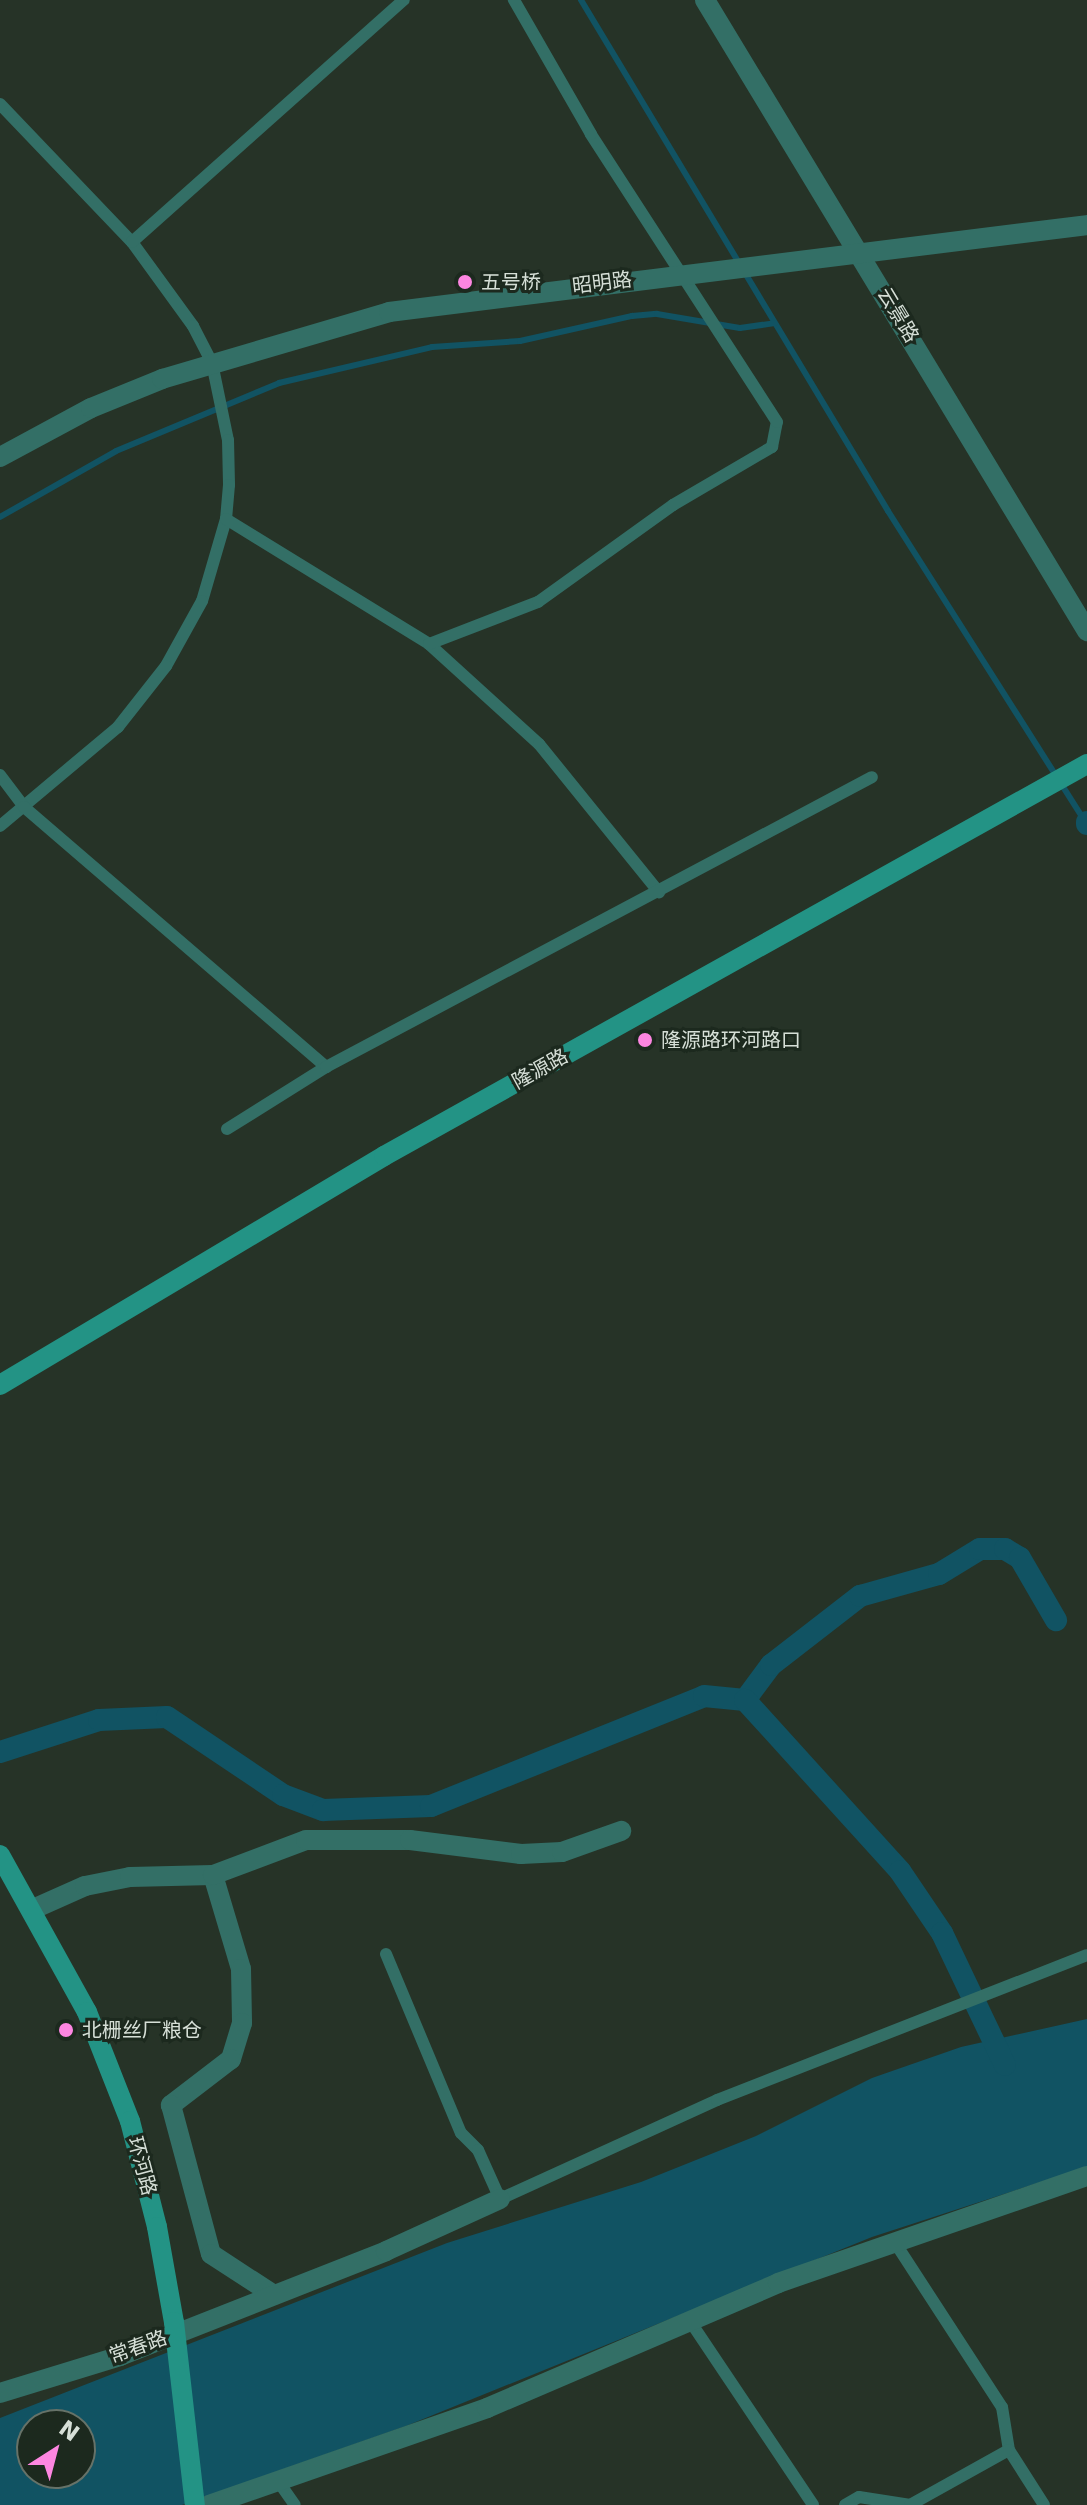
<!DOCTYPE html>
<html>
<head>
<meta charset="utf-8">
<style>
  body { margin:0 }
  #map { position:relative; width:1087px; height:2505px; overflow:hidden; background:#263327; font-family:"DejaVu Sans","Noto Sans SC",sans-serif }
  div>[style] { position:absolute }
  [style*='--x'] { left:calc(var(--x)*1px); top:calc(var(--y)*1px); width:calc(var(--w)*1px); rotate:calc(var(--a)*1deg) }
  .water>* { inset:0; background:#115363 }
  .stream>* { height:6px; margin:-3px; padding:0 3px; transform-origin:3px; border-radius:3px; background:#115363 }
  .canal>* { height:22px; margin:-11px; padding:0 11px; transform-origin:11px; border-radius:11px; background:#115363 }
  .lane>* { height:12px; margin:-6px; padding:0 6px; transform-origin:6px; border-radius:6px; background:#336f66 }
  .street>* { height:20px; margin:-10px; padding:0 10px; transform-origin:10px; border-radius:10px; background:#336f66 }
  .secondary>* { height:20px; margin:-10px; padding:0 10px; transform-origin:10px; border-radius:10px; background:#239385 }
  .dots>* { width:22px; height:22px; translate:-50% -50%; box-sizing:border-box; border:4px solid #1c291e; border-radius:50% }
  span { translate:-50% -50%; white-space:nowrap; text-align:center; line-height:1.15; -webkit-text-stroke:6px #1c291e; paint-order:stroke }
  .poi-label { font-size:20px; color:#d6dfd7 }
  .left { translate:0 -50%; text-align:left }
  .street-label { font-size:20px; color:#d6dfd7 }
  .north { position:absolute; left:16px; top:2409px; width:80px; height:80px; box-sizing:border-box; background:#1c291e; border:2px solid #667268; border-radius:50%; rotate:36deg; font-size:22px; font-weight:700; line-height:32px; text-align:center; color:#d6dfd7 }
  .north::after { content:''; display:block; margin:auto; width:28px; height:36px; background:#fd86e1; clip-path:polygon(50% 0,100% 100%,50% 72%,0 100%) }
</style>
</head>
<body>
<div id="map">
  <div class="water">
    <i style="clip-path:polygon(evenodd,1087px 2019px,1087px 2167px,872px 2237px,406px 2426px,182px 2505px,0 2505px,0 2418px,447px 2243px,641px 2182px,756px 2136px,872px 2078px,961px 2047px,1087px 2019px,32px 2425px,80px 2425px,80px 2473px,32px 2473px,32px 2425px)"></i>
  </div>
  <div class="stream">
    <i style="--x:581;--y:0;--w:596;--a:59"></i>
    <i style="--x:888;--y:511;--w:370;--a:57.6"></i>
    <i style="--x:0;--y:517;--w:133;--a:-29.6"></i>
    <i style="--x:116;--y:451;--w:177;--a:-22.6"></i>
    <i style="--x:279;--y:383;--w:157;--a:-13.2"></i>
    <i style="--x:432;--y:347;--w:88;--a:-3.9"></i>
    <i style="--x:520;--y:341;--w:115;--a:-12.6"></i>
    <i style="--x:632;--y:316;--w:25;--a:-5"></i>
    <i style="--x:657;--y:314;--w:84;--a:9.6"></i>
    <i style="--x:740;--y:328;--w:35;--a:-8"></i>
  </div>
  <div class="canal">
    <i style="--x:1087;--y:822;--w:2;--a:90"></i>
    <i style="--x:745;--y:1700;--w:44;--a:-53.4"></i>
    <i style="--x:771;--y:1665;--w:113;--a:-37.8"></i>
    <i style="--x:860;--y:1596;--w:82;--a:-15.6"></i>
    <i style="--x:939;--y:1574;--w:48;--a:-31.4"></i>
    <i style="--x:980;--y:1549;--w:25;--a:0"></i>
    <i style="--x:1005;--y:1549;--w:17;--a:31"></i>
    <i style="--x:1020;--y:1558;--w:72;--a:59.9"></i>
    <i style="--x:0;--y:1752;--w:104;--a:-17.9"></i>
    <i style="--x:99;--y:1720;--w:68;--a:-2.5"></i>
    <i style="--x:167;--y:1717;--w:140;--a:33.9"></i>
    <i style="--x:283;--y:1795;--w:43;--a:20.6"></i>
    <i style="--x:323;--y:1810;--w:108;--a:-2.1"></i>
    <i style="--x:431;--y:1806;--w:294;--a:-21.9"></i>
    <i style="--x:704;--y:1696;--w:41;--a:5.6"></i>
    <i style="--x:745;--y:1700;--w:231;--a:47.8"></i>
    <i style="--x:900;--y:1871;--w:75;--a:55.9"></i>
    <i style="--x:942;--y:1933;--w:146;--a:64.5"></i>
  </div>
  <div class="lane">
    <i style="--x:0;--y:104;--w:191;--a:46.3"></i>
    <i style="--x:132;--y:242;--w:104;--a:54"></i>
    <i style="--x:193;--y:326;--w:42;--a:62.8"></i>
    <i style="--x:212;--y:363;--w:79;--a:78.3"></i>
    <i style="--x:228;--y:440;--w:45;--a:88.7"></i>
    <i style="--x:229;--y:485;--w:34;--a:95"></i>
    <i style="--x:226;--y:519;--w:85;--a:106.3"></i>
    <i style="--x:202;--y:601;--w:74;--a:119"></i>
    <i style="--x:166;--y:666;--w:78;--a:128.2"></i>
    <i style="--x:118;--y:727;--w:154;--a:140"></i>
    <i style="--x:132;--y:242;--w:364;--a:-41.7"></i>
    <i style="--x:226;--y:519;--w:238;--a:31.6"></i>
    <i style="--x:429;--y:644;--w:149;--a:42.3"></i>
    <i style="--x:539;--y:744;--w:191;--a:51"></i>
    <i style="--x:429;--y:644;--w:117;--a:-21.1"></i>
    <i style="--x:538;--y:602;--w:166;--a:-35.7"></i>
    <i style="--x:673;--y:505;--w:115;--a:-30.4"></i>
    <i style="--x:772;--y:447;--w:25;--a:-79"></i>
    <i style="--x:777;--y:422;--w:343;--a:-122.9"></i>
    <i style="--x:591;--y:134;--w:155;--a:-119.9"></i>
    <i style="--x:0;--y:775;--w:40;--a:53"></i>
    <i style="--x:24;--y:807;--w:399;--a:40.7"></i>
    <i style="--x:227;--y:1129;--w:117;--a:-32.1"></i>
    <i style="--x:326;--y:1067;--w:618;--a:-27.97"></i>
    <i style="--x:386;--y:1954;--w:194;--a:67.3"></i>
    <i style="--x:461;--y:2133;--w:24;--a:45"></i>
    <i style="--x:478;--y:2150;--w:54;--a:65.8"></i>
    <i style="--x:500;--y:2199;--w:239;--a:-24.5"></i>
    <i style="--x:717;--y:2100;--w:397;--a:-21.4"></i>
    <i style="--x:894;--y:2241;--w:198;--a:57"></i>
    <i style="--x:1002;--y:2407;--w:44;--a:80.8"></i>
    <i style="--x:1009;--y:2450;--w:65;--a:57.5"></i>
    <i style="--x:690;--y:2321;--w:221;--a:56.2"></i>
    <i style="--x:278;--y:2481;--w:29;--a:55"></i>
    <i style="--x:845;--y:2505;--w:16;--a:-30"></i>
    <i style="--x:859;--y:2497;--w:52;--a:8.9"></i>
    <i style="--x:910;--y:2505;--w:113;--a:-29.1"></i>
  </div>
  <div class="street">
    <i style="--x:705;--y:0;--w:738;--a:58.81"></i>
    <i style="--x:0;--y:457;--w:103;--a:-28.3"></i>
    <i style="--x:91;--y:408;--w:77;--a:-22.2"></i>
    <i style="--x:162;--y:379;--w:237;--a:-16.4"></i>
    <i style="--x:389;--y:312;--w:703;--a:-7.1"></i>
    <i style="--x:213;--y:1875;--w:98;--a:73.4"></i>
    <i style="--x:241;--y:1969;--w:54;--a:88.9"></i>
    <i style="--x:242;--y:2023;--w:38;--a:107"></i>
    <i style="--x:231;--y:2059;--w:76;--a:142.5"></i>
    <i style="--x:171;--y:2105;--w:154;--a:75"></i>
    <i style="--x:211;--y:2254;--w:75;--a:33.1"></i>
    <i style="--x:31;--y:1910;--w:59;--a:-24"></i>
    <i style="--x:85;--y:1886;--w:46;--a:-11.3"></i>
    <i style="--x:130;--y:1877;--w:83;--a:-1.4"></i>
    <i style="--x:213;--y:1875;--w:99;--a:-20.6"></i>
    <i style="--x:306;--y:1840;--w:104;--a:0"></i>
    <i style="--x:410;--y:1840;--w:112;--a:7.2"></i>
    <i style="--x:521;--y:1854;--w:41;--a:-2.8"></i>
    <i style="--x:562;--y:1852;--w:63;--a:-19.6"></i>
    <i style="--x:0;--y:2393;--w:126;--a:-17.1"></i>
    <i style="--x:120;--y:2356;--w:286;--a:-21.5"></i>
    <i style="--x:386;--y:2251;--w:125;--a:-24.5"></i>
    <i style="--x:209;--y:2505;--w:294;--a:-19.2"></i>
    <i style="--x:487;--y:2408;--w:317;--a:-23.2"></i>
    <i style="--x:778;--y:2283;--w:327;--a:-19.1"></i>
  </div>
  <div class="secondary">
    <i style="--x:0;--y:1385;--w:447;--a:-30.8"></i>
    <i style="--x:384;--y:1156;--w:805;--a:-29.14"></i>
    <i style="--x:0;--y:1855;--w:179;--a:61"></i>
    <i style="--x:87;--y:2012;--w:117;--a:68.5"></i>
    <i style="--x:130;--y:2121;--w:109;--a:75.7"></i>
    <i style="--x:157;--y:2227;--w:97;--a:79.9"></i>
    <i style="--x:174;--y:2322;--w:184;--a:83.5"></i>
  </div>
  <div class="dots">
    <i style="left:465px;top:282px;background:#fd86e1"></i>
    <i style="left:645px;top:1040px;background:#fd86e1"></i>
    <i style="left:66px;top:2030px;background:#fd86e1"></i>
  </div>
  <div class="poi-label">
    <span class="left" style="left:481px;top:282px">五号桥</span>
    <span class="left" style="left:661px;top:1040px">隆源路环河路口</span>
    <span class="left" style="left:82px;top:2030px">北栅丝厂粮仓</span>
  </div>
  <div class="street-label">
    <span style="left:602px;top:283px;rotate:-7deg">昭明路</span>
    <span style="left:898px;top:315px;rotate:59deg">云景路</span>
    <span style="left:540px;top:1069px;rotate:-29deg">隆源路</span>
    <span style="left:142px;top:2166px;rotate:75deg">环河路</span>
    <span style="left:138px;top:2347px;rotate:-20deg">常春路</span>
  </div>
  <div class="north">N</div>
</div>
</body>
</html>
